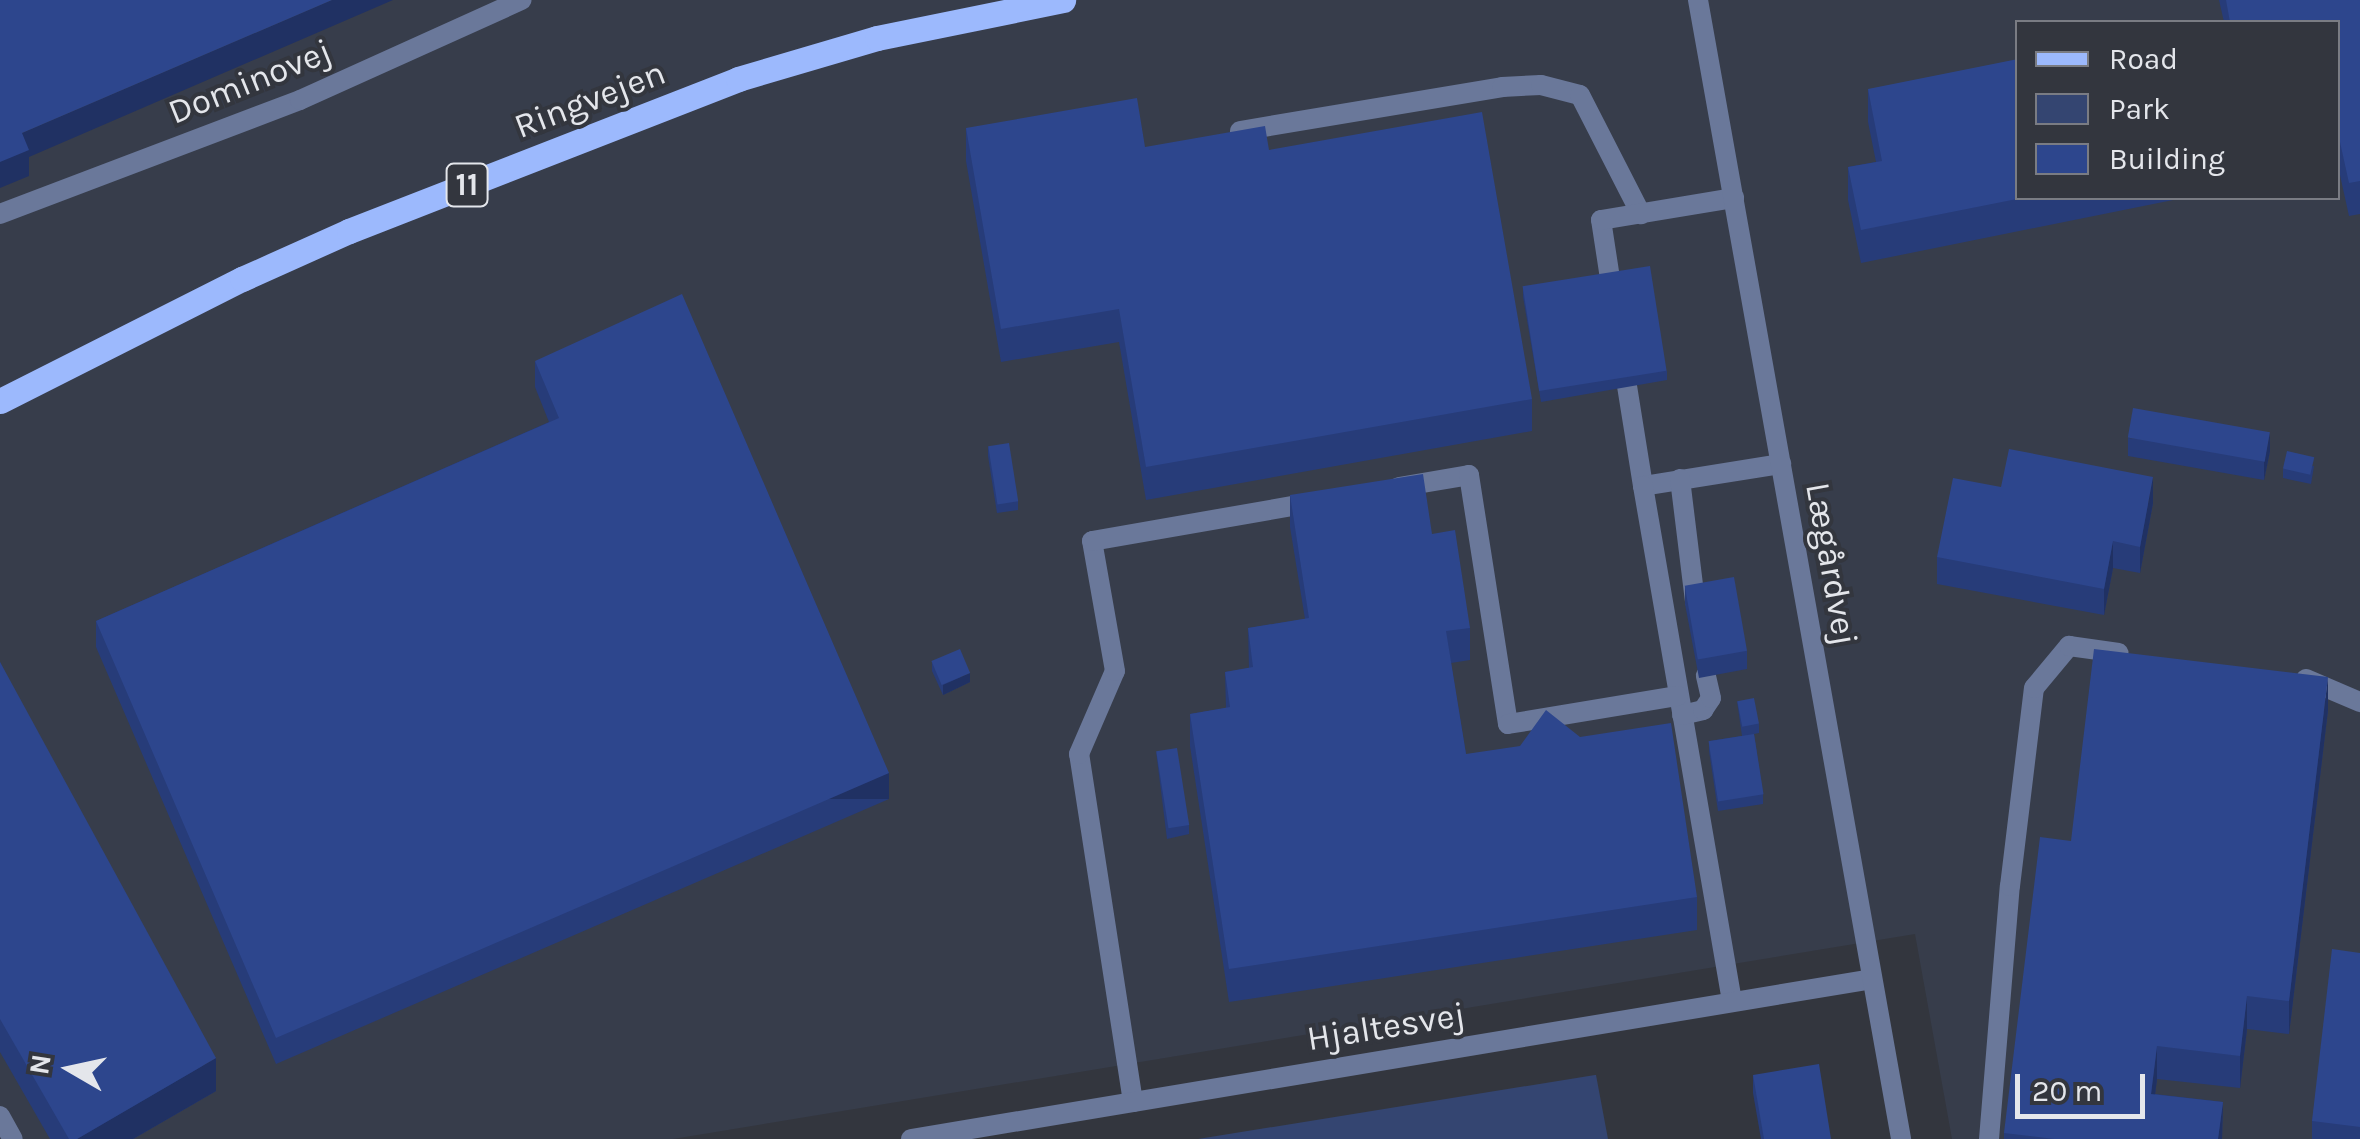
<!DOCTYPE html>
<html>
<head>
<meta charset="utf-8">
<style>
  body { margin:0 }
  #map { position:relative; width:2360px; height:1139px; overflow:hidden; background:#33363e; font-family:Karla,sans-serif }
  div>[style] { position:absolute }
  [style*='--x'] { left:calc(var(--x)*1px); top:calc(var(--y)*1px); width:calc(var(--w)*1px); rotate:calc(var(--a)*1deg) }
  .built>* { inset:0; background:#373d4b }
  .green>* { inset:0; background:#344571 }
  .service>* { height:20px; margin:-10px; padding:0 10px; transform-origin:10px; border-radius:10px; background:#6a789a }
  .minor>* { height:20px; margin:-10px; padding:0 10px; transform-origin:10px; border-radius:10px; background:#6a789a }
  .tertiary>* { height:20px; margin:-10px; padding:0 10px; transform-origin:10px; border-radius:10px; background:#6a789a }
  .primary>* { height:25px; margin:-12.5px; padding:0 12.5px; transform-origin:12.5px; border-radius:12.5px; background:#9cb9fd }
  .wall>* { inset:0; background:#273c79 }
  .shaded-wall>* { inset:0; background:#203163; transform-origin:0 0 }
  .building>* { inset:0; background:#2d468d; transform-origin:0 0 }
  span { translate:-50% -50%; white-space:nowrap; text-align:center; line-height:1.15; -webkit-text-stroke:8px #33363e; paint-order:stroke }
  .shield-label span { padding:2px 8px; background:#33363e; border:2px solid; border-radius:8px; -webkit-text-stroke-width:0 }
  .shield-label { font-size:32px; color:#e4e6eb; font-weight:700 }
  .street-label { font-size:35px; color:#e4e6eb }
  .legend { position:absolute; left:2015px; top:20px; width:325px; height:180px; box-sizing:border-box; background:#33363e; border:2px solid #7a7c83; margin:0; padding:12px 18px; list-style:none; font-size:30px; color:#e4e6eb }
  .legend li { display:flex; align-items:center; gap:20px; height:50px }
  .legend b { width:50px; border:2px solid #7a7c83 }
  .north { position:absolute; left:20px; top:1019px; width:100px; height:100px; -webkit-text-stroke:8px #33363e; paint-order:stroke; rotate:279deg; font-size:28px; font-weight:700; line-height:40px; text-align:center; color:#e4e6eb }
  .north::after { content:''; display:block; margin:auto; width:35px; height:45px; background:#e4e6eb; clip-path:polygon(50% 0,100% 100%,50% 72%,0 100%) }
  .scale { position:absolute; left:2015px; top:1074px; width:130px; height:45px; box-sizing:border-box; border:5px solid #e4e6eb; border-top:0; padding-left:12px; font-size:30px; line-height:35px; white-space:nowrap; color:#e4e6eb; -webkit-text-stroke:8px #33363e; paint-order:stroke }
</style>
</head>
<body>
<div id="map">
  <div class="built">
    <i style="clip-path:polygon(evenodd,0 0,2360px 0,2360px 1139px,1952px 1139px,1915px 934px,673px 1139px,0 1139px,0 0,2018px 22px,2338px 22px,2338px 198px,2018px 198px,2018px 22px)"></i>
  </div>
  <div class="green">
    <i style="clip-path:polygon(1596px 1075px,1608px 1139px,1198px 1139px,1595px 1075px)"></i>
  </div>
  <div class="service">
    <i style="--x:1240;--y:131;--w:266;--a:-9.5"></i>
    <i style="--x:1502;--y:87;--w:39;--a:-3"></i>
    <i style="--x:1541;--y:85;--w:40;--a:14.4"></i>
    <i style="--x:1580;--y:95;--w:134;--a:62.9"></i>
    <i style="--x:0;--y:214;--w:321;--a:-20.8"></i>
    <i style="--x:300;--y:100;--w:243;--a:-24.3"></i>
    <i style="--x:1613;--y:298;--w:79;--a:-98.7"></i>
    <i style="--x:1601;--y:220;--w:135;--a:-9.4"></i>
    <i style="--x:1623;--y:361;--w:127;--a:80.9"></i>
    <i style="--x:1643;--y:486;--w:140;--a:-9.1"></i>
    <i style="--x:1680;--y:479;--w:124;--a:83"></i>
    <i style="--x:1643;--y:486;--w:523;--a:80.2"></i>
    <i style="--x:1399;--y:487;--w:71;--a:-9.7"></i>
    <i style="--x:1469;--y:475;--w:252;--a:81.1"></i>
    <i style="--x:1508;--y:724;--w:172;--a:-9.4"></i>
    <i style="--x:2306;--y:679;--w:59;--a:23.1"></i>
    <i style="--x:1682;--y:715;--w:22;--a:-13"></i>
    <i style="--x:1703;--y:710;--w:14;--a:-56"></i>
    <i style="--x:1711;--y:698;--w:23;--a:-103"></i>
    <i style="--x:1133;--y:1102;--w:352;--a:-98.8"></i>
    <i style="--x:1079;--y:754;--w:90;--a:-66.6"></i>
    <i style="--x:1115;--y:671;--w:132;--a:-100"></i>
    <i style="--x:1092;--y:541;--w:227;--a:-9.9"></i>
    <i style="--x:0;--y:1116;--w:26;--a:61"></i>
    <i style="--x:1989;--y:1139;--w:254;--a:-85.3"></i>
    <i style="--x:2010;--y:886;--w:199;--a:-83.1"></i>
    <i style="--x:2034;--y:688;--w:55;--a:-50.2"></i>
    <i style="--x:2069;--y:646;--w:50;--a:8"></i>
  </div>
  <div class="minor">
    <i style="--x:911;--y:1139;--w:974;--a:-9.45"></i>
  </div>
  <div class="tertiary">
    <i style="--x:1698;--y:0;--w:1157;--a:79.89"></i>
  </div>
  <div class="primary">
    <i style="--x:0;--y:401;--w:271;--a:-26.8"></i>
    <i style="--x:242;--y:279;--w:117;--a:-24.2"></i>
    <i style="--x:349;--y:231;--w:418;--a:-21.3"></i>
    <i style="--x:738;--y:79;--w:145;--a:-16.4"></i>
    <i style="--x:877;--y:38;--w:190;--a:-11.5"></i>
  </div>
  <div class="wall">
    <i style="clip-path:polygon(2219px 0,2360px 0,2360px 214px,2349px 216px,2338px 166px,2338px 22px,2224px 22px)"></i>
    <i style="clip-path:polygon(1868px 89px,2018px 198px,2183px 198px,1861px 263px,1848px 200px,1848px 167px,1876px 162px,1868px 122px)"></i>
    <i style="clip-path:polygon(966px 128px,1145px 147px,1269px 150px,1532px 399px,1532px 431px,1146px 500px,1119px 342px,1001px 362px,966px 161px)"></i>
    <i style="clip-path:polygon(1523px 288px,1667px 371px,1667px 380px,1541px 402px,1523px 297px)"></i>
    <i style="clip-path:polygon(535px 361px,889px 799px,276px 1064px,96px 647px,96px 621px,549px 422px,535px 387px)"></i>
    <i style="clip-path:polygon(2128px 438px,2270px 451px,2264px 480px,2128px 456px)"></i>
    <i style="clip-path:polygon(988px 446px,1018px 501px,1018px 510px,997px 513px,988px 456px)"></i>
    <i style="clip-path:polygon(2314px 466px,2311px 484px,2283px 478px,2283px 469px)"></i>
    <i style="clip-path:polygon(2001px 487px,2153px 503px,2140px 573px,2113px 568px,2104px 615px,1937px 584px,1937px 557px)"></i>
    <i style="clip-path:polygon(1290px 495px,1432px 534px,1470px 628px,1470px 660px,1451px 663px,1466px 754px,1697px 897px,1697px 930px,1229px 1002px,1190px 746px,1190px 714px,1226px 708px,1225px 672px,1249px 668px,1248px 628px,1305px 619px,1290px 527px)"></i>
    <i style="clip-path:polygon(1685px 586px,1747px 651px,1747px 669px,1699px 678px,1685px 604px)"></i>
    <i style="clip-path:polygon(0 662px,216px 1091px,133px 1139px,50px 1139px,0 1052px)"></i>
    <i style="clip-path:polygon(932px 662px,970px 682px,943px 695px,932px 671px)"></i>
    <i style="clip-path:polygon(1737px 701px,1759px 724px,1759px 733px,1754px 734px,1763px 794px,1763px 804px,1718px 811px,1709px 751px,1709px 741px,1742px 736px)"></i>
    <i style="clip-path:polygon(2328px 710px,2289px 1034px,2247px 1029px,2240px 1088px,2157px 1079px,2155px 1094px,2223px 1102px,2222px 1139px,2004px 1139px,2004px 1133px,2071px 841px)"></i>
    <i style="clip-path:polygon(1156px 751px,1189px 825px,1189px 834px,1167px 839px)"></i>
    <i style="clip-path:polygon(2360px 953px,2360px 1139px,2312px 1139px,2312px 1121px)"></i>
    <i style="clip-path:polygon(1753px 1075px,1831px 1139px,1761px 1139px,1753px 1093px)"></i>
  </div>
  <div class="shaded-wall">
    <i style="clip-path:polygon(332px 0,393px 0,29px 157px,29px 176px,0 188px,0 162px,22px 133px)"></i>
    <i style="clip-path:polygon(2270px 433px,2270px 451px,2264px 480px,2264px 462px)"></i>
    <i style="clip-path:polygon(2153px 477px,2153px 503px,2140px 573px,2140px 547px)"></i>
    <i style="clip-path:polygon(2113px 541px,2113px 568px,2104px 615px,2104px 589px)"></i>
    <i style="clip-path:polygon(970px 673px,970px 682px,943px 695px,943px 685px)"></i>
    <i style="clip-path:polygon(2328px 677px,2328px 710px,2289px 1034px,2289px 1001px)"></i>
    <i style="left:889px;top:773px;width:26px;height:668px;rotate:90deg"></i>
    <i style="clip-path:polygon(2247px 996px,2247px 1029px,2240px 1088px,2240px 1056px)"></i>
    <i style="clip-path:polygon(2157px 1046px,2157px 1079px,2151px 1127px,2151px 1094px)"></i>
    <i style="clip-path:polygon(216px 1058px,216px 1091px,133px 1139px,77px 1139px)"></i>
    <i style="clip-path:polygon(2223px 1102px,2222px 1139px,2218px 1139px)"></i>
  </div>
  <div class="building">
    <i style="clip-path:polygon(0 0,332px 0,22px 133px,29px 150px,0 162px)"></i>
    <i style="clip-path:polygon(2226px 0,2360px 0,2360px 181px,2349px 183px,2338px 133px,2338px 22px,2230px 22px)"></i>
    <i style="clip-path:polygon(2018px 59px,2018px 198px,2022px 198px,1861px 230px,1848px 167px,1882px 161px,1868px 89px)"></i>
    <i style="clip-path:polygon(1137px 98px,1145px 147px,1265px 126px,1269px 150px,1482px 112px,1532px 399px,1146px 467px,1119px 309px,1001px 329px,966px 128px)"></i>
    <i style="left:1650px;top:266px;width:106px;height:129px;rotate:81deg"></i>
    <i style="clip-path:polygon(682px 294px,889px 773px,276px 1038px,96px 621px,559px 418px,535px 361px)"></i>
    <i style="left:2133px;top:408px;width:139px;height:30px;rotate:10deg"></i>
    <i style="left:1009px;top:443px;width:59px;height:21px;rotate:81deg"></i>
    <i style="clip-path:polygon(2009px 449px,2153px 477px,2140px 547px,2113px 541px,2104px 589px,1937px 557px,1953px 478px,2001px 487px)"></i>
    <i style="left:2287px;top:451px;width:28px;height:18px;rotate:13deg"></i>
    <i style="clip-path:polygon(1423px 474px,1432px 534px,1455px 530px,1470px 628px,1446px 631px,1466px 754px,1520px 746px,1546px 710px,1580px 737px,1671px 723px,1697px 897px,1229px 969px,1190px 714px,1230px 707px,1225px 672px,1253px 667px,1248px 628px,1309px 618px,1290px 495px)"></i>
    <i style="left:1734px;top:577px;width:75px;height:50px;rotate:80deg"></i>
    <i style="left:960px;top:649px;width:26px;height:31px;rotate:67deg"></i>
    <i style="clip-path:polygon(2094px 649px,2328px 677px,2289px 1001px,2247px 996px,2240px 1056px,2157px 1046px,2151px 1094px,2223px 1102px,2218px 1139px,2054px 1139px,2004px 1133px,2040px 837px,2071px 841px)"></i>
    <i style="clip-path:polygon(0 662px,216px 1058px,77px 1139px,69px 1139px,0 1019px)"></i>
    <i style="left:1754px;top:698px;width:26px;height:17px;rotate:79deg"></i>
    <i style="left:1754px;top:734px;width:61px;height:46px;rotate:81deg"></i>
    <i style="left:1177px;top:748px;width:78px;height:21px;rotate:81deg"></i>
    <i style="clip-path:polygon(2332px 949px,2360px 953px,2360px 1127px,2312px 1121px)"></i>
    <i style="clip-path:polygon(1819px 1064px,1831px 1139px,1764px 1139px,1753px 1075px)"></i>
  </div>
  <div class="shield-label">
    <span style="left:467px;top:185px">11</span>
  </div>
  <div class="street-label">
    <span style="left:250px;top:82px;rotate:-22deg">Dominovej</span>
    <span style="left:590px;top:100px;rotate:-21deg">Ringvejen</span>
    <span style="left:1831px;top:564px;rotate:80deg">Lægårdvej</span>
    <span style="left:1386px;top:1027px;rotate:-9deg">Hjaltesvej</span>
  </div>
  <ul class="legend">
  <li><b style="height:12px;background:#9cb9fd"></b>Road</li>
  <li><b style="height:28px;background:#344571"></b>Park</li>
  <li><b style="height:28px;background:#2d468d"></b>Building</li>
  </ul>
  <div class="north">N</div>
  <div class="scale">20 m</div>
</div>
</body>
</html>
